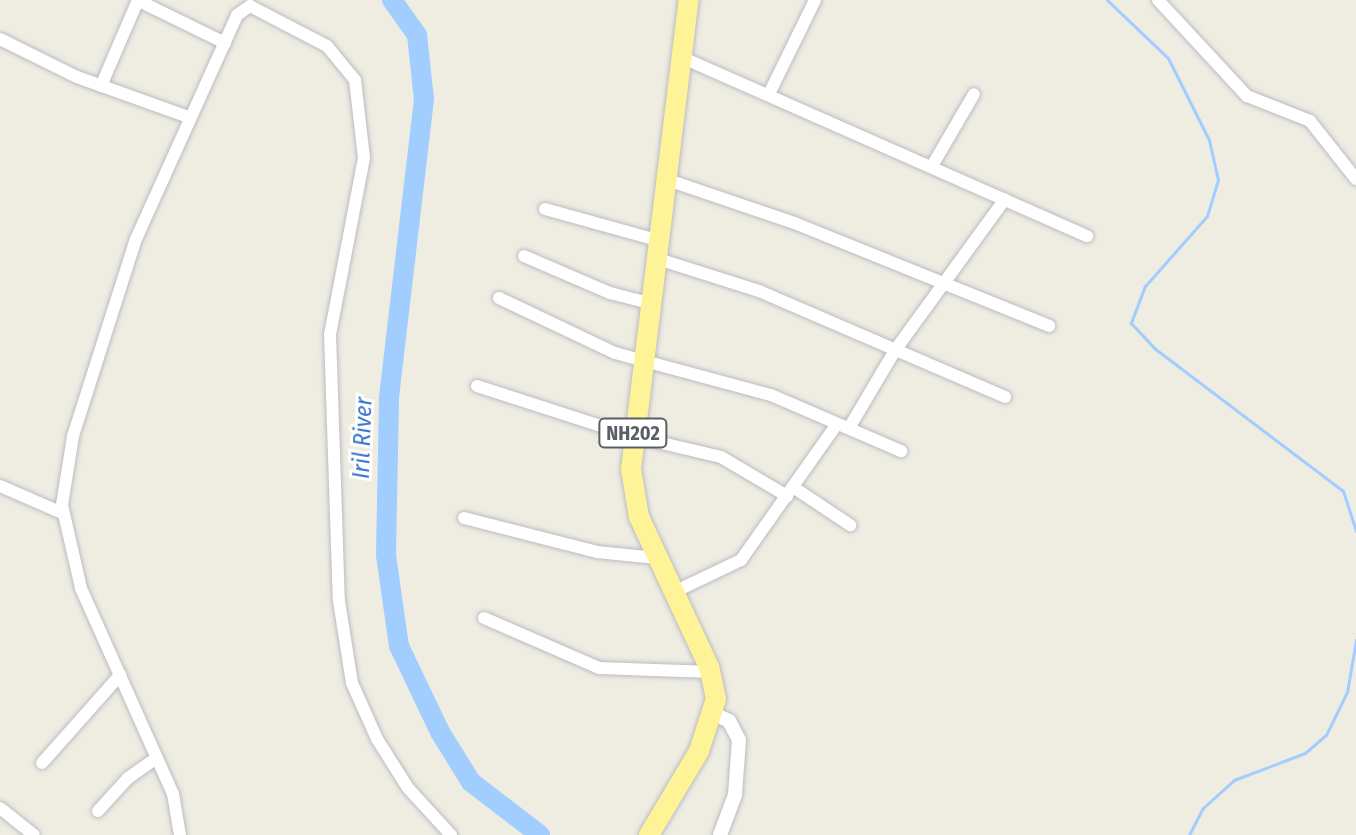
<!DOCTYPE html>
<html>
<head>
<meta charset="utf-8">
<style>
  body { margin:0 }
  #map { position:relative; width:1356px; height:835px; overflow:hidden; background:#efede2; font-family:"Fira Sans Condensed",sans-serif }
  div>[style] { position:absolute }
  [style*='--x'] { left:calc(var(--x)*1px); top:calc(var(--y)*1px); width:calc(var(--w)*1px); rotate:calc(var(--a)*1deg) }
  .stream>* { height:3px; margin:-1.5px; padding:0 1.5px; transform-origin:1.5px; border-radius:1.5px; background:#a2cdff }
  .river>* { height:20px; margin:-10px; padding:0 10px; transform-origin:10px; border-radius:10px; background:#a2cdff }
  .roads { filter:drop-shadow(0 0 2px #babcc3) drop-shadow(0 0 2px #babcc3) }
  .minor>* { height:12px; margin:-6px; padding:0 6px; transform-origin:6px; border-radius:6px; background:#fff }
  .tertiary>* { height:14px; margin:-7px; padding:0 7px; transform-origin:7px; border-radius:7px; background:#fff }
  .trunk>* { height:20px; margin:-10px; padding:0 10px; transform-origin:10px; border-radius:10px; background:#fff398 }
  span { translate:-50% -50%; white-space:nowrap; text-align:center; line-height:1.15; -webkit-text-stroke:6px #fff; paint-order:stroke }
  .shield-label span { padding:2px 6px; background:#fff; border:2px solid; border-radius:6px; -webkit-text-stroke-width:0 }
  .shield-label { font-size:20px; color:#5a5e65; font-weight:700 }
  .water-label { font-size:24px; color:#3873cf; font-style:italic }
</style>
</head>
<body>
<div id="map">
  <div class="stream">
    <i style="--x:1107;--y:0;--w:84;--a:43.6"></i>
    <i style="--x:1168;--y:58;--w:92;--a:63.4"></i>
    <i style="--x:1209;--y:140;--w:41;--a:77.3"></i>
    <i style="--x:1218;--y:180;--w:38;--a:107"></i>
    <i style="--x:1207;--y:216;--w:94;--a:131.5"></i>
    <i style="--x:1145;--y:286;--w:40;--a:111"></i>
    <i style="--x:1131;--y:323;--w:34;--a:47"></i>
    <i style="--x:1154;--y:348;--w:237;--a:37.1"></i>
    <i style="--x:1343;--y:491;--w:42;--a:72"></i>
    <i style="--x:1189;--y:835;--w:30;--a:-63"></i>
    <i style="--x:1203;--y:808;--w:42;--a:-42.1"></i>
    <i style="--x:1234;--y:780;--w:76;--a:-20.8"></i>
    <i style="--x:1305;--y:753;--w:28;--a:-41"></i>
    <i style="--x:1326;--y:735;--w:48;--a:-64"></i>
    <i style="--x:1347;--y:692;--w:53;--a:-80.2"></i>
  </div>
  <div class="river">
    <i style="--x:392;--y:0;--w:43;--a:54.5"></i>
    <i style="--x:417;--y:35;--w:64;--a:83.8"></i>
    <i style="--x:424;--y:99;--w:302;--a:96.7"></i>
    <i style="--x:389;--y:399;--w:156;--a:91.1"></i>
    <i style="--x:386;--y:555;--w:92;--a:81.9"></i>
    <i style="--x:399;--y:646;--w:95;--a:64.5"></i>
    <i style="--x:440;--y:732;--w:59;--a:58.2"></i>
    <i style="--x:471;--y:782;--w:87;--a:37.5"></i>
  </div>
  <div class="roads">
    <div class="minor">
      <i style="--x:137;--y:0;--w:98;--a:26"></i>
      <i style="--x:1158;--y:0;--w:131;--a:47.2"></i>
      <i style="--x:1247;--y:96;--w:68;--a:21.6"></i>
      <i style="--x:1310;--y:121;--w:74;--a:51.6"></i>
      <i style="--x:0;--y:39;--w:86;--a:26.3"></i>
      <i style="--x:77;--y:77;--w:118;--a:19.8"></i>
      <i style="--x:681;--y:57;--w:444;--a:23.8"></i>
      <i style="--x:101;--y:86;--w:94;--a:-66.7"></i>
      <i style="--x:769;--y:94;--w:105;--a:-63.9"></i>
      <i style="--x:932;--y:166;--w:83;--a:-59.7"></i>
      <i style="--x:665;--y:179;--w:139;--a:18.8"></i>
      <i style="--x:797;--y:224;--w:272;--a:22"></i>
      <i style="--x:545;--y:209;--w:116;--a:15.5"></i>
      <i style="--x:524;--y:256;--w:94;--a:23.3"></i>
      <i style="--x:610;--y:293;--w:40;--a:14.4"></i>
      <i style="--x:655;--y:258;--w:109;--a:17.6"></i>
      <i style="--x:759;--y:291;--w:268;--a:23.3"></i>
      <i style="--x:499;--y:298;--w:128;--a:25.4"></i>
      <i style="--x:615;--y:353;--w:162;--a:15.1"></i>
      <i style="--x:771;--y:395;--w:142;--a:23.3"></i>
      <i style="--x:477;--y:386;--w:163;--a:17.9"></i>
      <i style="--x:632;--y:436;--w:91;--a:13.3"></i>
      <i style="--x:721;--y:457;--w:77;--a:30.6"></i>
      <i style="--x:849;--y:428;--w:92;--a:-59.3"></i>
      <i style="--x:896;--y:349;--w:185;--a:-54"></i>
      <i style="--x:0;--y:486;--w:68;--a:23.5"></i>
      <i style="--x:793;--y:487;--w:69;--a:33.7"></i>
      <i style="--x:464;--y:518;--w:137;--a:14.3"></i>
      <i style="--x:597;--y:552;--w:60;--a:5.7"></i>
      <i style="--x:674;--y:592;--w:74;--a:-25.5"></i>
      <i style="--x:741;--y:560;--w:166;--a:-54.8"></i>
      <i style="--x:484;--y:618;--w:125;--a:23.5"></i>
      <i style="--x:599;--y:668;--w:112;--a:2"></i>
      <i style="--x:42;--y:763;--w:118;--a:-48.4"></i>
      <i style="--x:0;--y:808;--w:43;--a:38.5"></i>
      <i style="--x:98;--y:811;--w:45;--a:-47.7"></i>
      <i style="--x:128;--y:778;--w:35;--a:-35"></i>
      <i style="--x:180;--y:835;--w:42;--a:-99.7"></i>
      <i style="--x:173;--y:794;--w:226;--a:-114.1"></i>
      <i style="--x:81;--y:588;--w:85;--a:-102.9"></i>
      <i style="--x:62;--y:505;--w:70;--a:-80.9"></i>
      <i style="--x:73;--y:436;--w:207;--a:-72.3"></i>
      <i style="--x:136;--y:239;--w:246;--a:-65.7"></i>
      <i style="--x:237;--y:15;--w:16;--a:-35"></i>
      <i style="--x:250;--y:6;--w:87;--a:27.5"></i>
      <i style="--x:327;--y:46;--w:44;--a:50.5"></i>
      <i style="--x:355;--y:80;--w:79;--a:83.4"></i>
      <i style="--x:364;--y:158;--w:179;--a:100.9"></i>
      <i style="--x:330;--y:334;--w:267;--a:88.1"></i>
      <i style="--x:339;--y:601;--w:83;--a:81"></i>
      <i style="--x:352;--y:683;--w:61;--a:65.9"></i>
      <i style="--x:377;--y:739;--w:58;--a:57.7"></i>
      <i style="--x:408;--y:788;--w:64;--a:47.5"></i>
    </div>
    <div class="tertiary">
      <i style="--x:714;--y:714;--w:17;--a:25"></i>
      <i style="--x:729;--y:721;--w:21;--a:62"></i>
      <i style="--x:739;--y:740;--w:55;--a:94.2"></i>
      <i style="--x:735;--y:795;--w:43;--a:110.6"></i>
    </div>
    <div class="trunk">
      <i style="--x:649;--y:835;--w:98;--a:-59.2"></i>
      <i style="--x:699;--y:751;--w:55;--a:-71.9"></i>
      <i style="--x:716;--y:699;--w:33;--a:-102"></i>
      <i style="--x:709;--y:667;--w:166;--a:-115"></i>
      <i style="--x:639;--y:517;--w:49;--a:-99.5"></i>
      <i style="--x:631;--y:469;--w:473;--a:-83"></i>
    </div>
  </div>
  <div class="shield-label">
    <span style="left:633px;top:433px">NH202</span>
  </div>
  <div class="water-label">
    <span style="left:363px;top:438px;rotate:-88deg">Iril River</span>
  </div>
</div>
</body>
</html>
